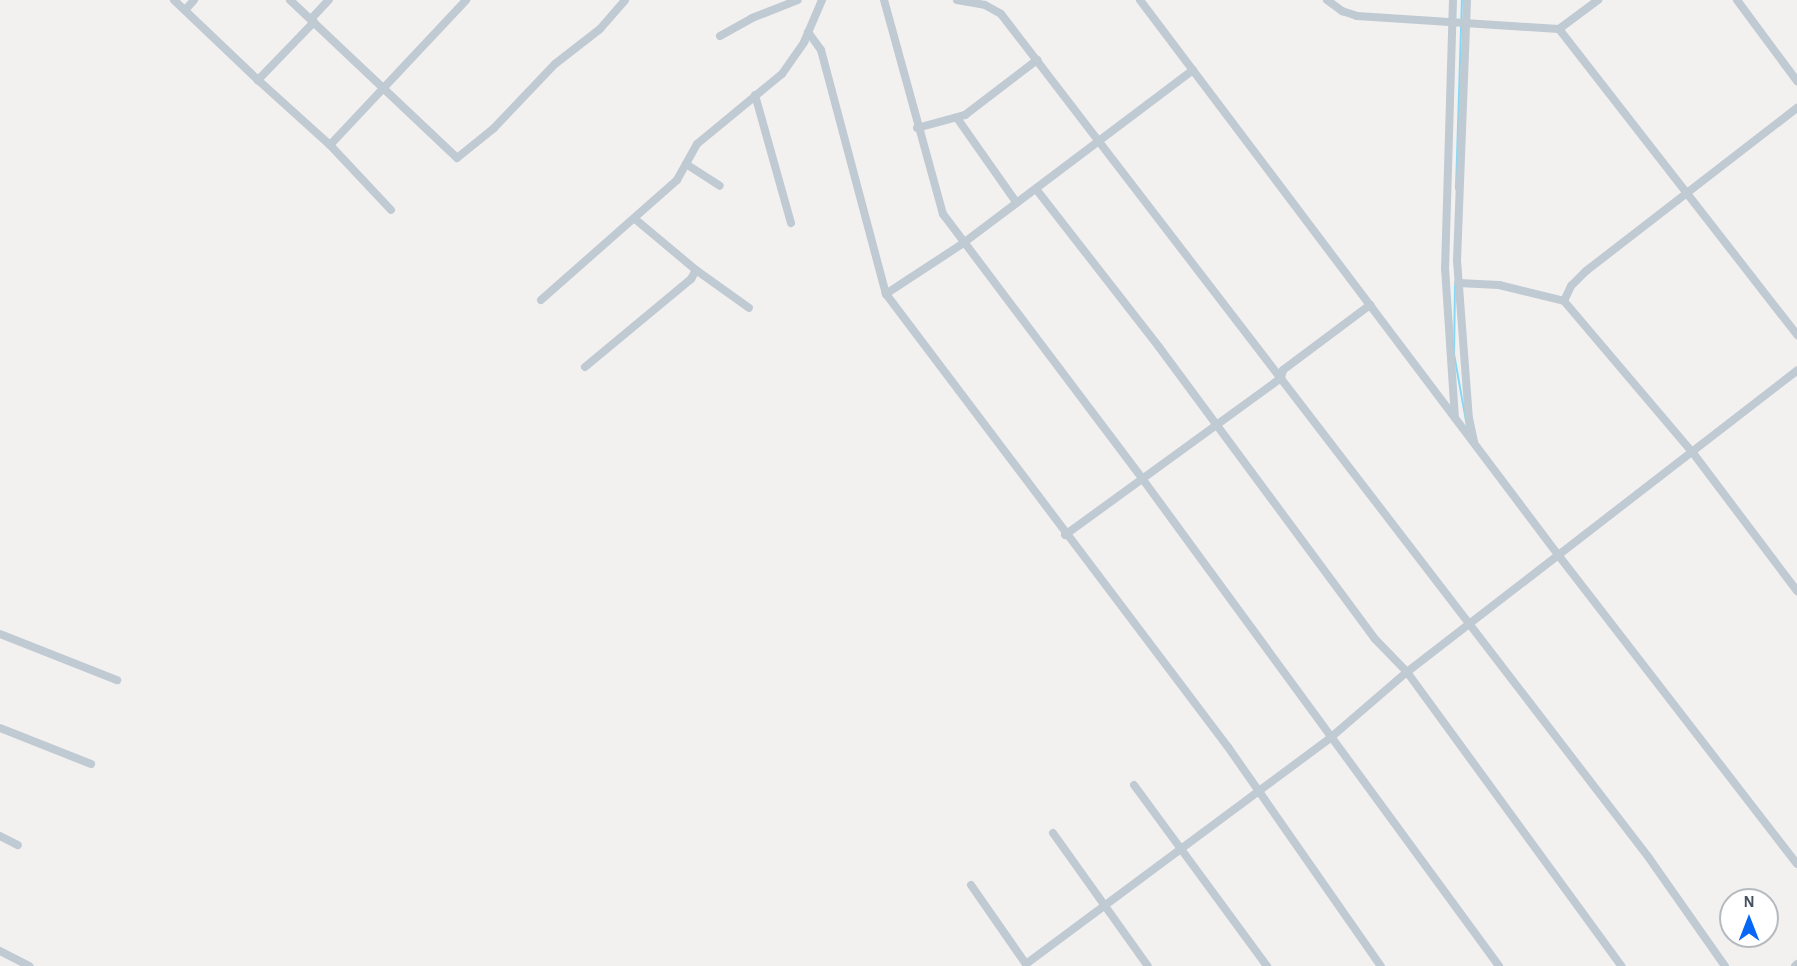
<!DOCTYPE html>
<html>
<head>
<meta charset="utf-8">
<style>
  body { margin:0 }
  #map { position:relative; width:1797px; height:966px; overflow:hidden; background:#f3f0f0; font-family:"Alegreya Sans",sans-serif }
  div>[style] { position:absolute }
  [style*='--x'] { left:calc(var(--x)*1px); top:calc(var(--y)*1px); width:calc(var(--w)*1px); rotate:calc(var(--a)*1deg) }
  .stream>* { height:2px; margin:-1px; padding:0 1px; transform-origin:1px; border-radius:1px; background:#83d9f5 }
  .minor>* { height:8px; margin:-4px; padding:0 4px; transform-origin:4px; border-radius:4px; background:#bfcad3 }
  span { translate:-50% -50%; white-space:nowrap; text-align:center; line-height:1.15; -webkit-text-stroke:4.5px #fff; paint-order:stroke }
  .north { position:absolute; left:1719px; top:888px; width:60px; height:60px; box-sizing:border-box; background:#fff; border:2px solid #b5babf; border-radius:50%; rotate:0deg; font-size:16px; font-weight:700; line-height:24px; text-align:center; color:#46525f }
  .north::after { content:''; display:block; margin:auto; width:21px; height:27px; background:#0666f6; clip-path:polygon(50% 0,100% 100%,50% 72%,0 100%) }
</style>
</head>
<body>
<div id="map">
  <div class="stream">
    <i style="--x:1456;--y:189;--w:189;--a:-88.2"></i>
    <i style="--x:1455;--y:285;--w:69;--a:90.8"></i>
    <i style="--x:1454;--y:354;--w:73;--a:79.8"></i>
  </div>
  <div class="minor">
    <i style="--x:174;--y:0;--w:116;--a:43.6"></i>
    <i style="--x:290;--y:0;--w:230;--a:43.4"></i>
    <i style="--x:457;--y:158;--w:48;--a:-39"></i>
    <i style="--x:494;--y:128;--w:88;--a:-46.4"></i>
    <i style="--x:555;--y:64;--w:57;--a:-37.9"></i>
    <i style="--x:600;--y:29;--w:38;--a:-49"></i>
    <i style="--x:884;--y:0;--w:222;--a:74.6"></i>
    <i style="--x:943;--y:214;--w:334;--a:53"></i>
    <i style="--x:1144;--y:481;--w:601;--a:53.8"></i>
    <i style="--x:957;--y:0;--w:28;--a:10"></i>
    <i style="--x:985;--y:5;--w:18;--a:29"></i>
    <i style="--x:1001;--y:14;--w:1064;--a:52.48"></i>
    <i style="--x:1649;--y:858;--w:132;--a:54.9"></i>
    <i style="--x:1140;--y:0;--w:696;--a:53"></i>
    <i style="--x:1559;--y:556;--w:389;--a:52.3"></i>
    <i style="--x:1327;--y:0;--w:19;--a:36"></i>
    <i style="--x:1342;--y:11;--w:16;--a:18"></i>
    <i style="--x:1357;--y:16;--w:202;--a:3.7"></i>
    <i style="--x:1559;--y:29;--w:49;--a:-36.6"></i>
    <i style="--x:1453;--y:0;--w:268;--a:91.7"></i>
    <i style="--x:1445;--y:268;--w:150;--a:86.2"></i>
    <i style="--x:1467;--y:0;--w:260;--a:92.2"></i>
    <i style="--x:1457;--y:260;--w:158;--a:85.7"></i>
    <i style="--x:1469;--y:418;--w:24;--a:78"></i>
    <i style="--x:1737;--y:0;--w:101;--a:53.5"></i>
    <i style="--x:186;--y:9;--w:12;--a:-48"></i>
    <i style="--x:311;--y:19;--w:26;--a:-47"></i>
    <i style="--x:314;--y:22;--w:81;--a:134"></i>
    <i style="--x:258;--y:80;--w:97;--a:42.1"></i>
    <i style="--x:330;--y:145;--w:89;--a:46.8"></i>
    <i style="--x:1559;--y:29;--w:388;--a:52.1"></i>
    <i style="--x:808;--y:32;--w:22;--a:54"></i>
    <i style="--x:821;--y:50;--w:253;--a:75.1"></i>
    <i style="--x:720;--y:36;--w:37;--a:-29"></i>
    <i style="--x:752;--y:18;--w:49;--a:-21.4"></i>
    <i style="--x:1193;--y:70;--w:289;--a:143"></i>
    <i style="--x:962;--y:244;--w:91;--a:146.7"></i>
    <i style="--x:886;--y:294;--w:568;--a:52.95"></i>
    <i style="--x:1228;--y:747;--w:267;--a:55.1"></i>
    <i style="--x:755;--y:95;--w:133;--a:74.3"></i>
    <i style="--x:957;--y:118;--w:103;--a:54.9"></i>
    <i style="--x:917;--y:128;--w:50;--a:-15.2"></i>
    <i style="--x:965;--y:115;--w:91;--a:-37.4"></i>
    <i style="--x:330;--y:145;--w:199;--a:-46.8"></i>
    <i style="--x:686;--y:164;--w:40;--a:32.9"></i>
    <i style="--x:1036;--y:189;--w:200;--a:52.1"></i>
    <i style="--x:1159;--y:347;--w:363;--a:53.5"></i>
    <i style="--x:1375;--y:639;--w:46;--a:45.9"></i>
    <i style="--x:1407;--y:672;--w:364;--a:53.9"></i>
    <i style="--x:635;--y:219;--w:80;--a:39.9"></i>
    <i style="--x:696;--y:270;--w:65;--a:35.6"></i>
    <i style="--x:1458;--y:283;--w:41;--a:2.8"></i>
    <i style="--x:1499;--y:285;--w:67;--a:13.8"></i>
    <i style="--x:1564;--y:301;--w:199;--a:49.7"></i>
    <i style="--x:1693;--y:453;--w:173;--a:53"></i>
    <i style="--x:541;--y:300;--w:181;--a:-41.4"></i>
    <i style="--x:677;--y:180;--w:41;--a:-60.9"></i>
    <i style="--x:697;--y:144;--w:110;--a:-39.5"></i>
    <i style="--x:782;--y:74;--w:39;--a:-55"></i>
    <i style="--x:804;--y:42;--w:46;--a:-66.8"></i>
    <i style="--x:1564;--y:301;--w:17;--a:-65"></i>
    <i style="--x:1571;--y:286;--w:21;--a:-45"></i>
    <i style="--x:1586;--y:271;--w:267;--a:-37.7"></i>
    <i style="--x:585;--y:367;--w:138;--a:-39.7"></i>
    <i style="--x:691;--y:279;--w:10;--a:-61"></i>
    <i style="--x:1065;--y:535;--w:267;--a:-36"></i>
    <i style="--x:1281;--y:378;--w:8;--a:-76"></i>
    <i style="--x:1283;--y:370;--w:109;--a:-36.8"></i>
    <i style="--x:0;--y:634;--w:126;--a:21.5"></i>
    <i style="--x:0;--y:728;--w:98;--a:21.6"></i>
    <i style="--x:1134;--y:785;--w:225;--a:53.7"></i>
    <i style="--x:1053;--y:833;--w:163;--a:54.5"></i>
    <i style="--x:0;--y:836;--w:20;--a:27"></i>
    <i style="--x:971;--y:885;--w:96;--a:55.2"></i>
    <i style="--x:1026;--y:964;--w:377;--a:-36.6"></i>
    <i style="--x:1329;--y:739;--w:103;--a:-40.7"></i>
    <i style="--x:1407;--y:672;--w:493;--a:-37.7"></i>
    <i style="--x:0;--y:951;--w:33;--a:27"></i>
    <i style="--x:1795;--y:966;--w:3;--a:-45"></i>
  </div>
  <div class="north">N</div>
</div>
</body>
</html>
